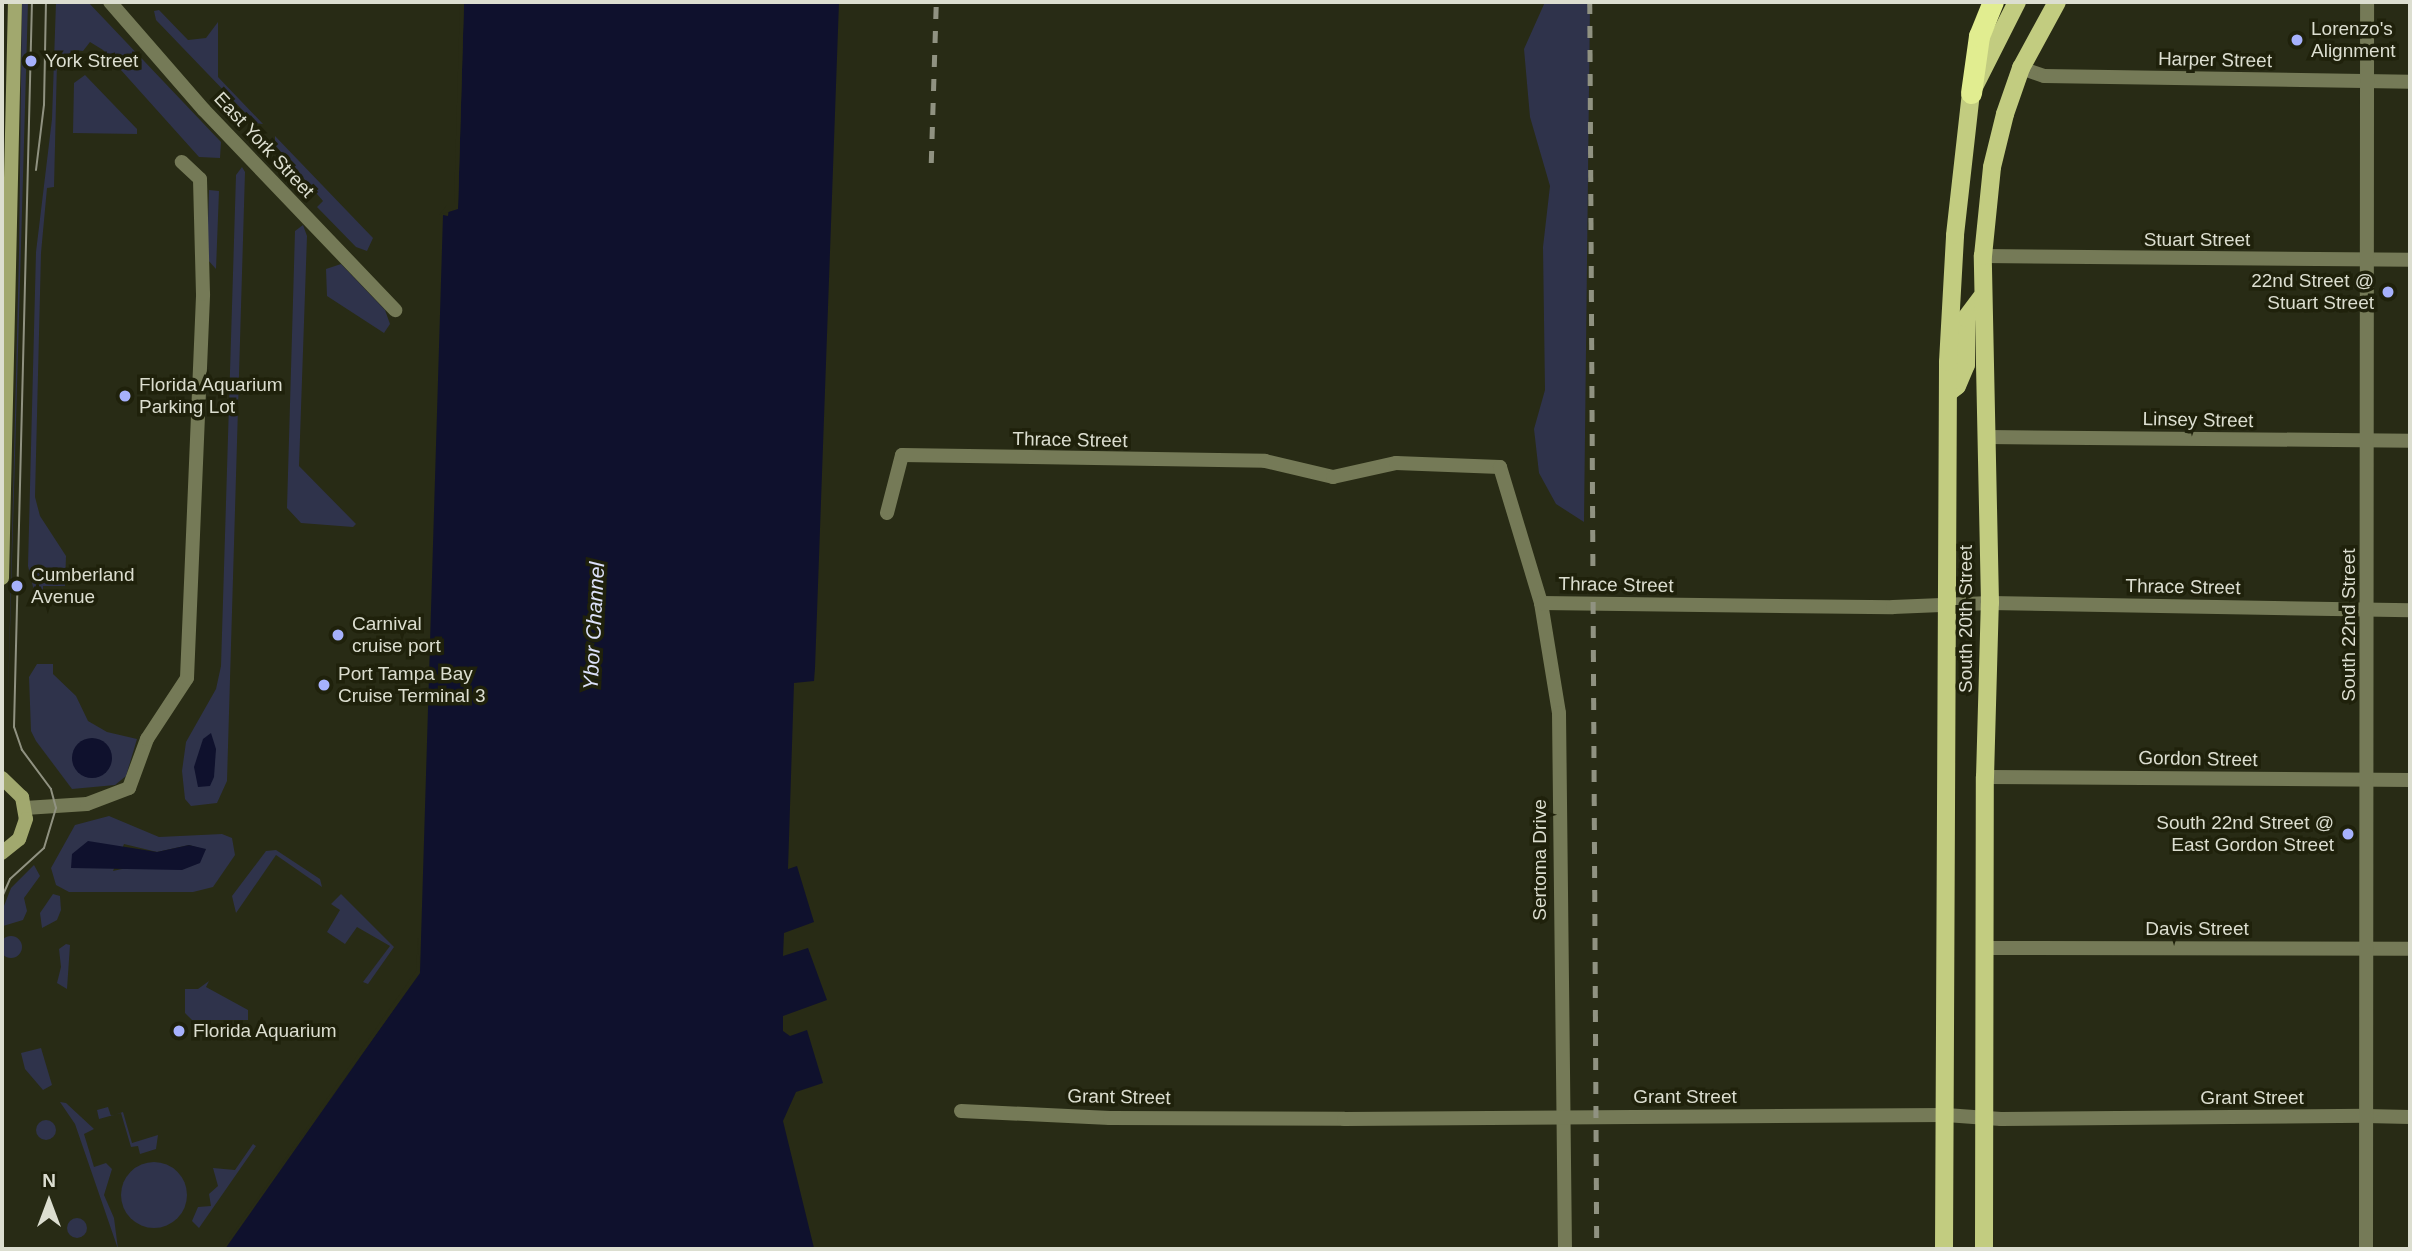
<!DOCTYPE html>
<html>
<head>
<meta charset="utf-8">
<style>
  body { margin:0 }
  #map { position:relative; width:2412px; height:1251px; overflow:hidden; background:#282b15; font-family:Arial,sans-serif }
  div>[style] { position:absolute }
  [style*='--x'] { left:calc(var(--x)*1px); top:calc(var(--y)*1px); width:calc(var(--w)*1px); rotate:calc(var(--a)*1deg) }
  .green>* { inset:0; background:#2f334b }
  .round { border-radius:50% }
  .water>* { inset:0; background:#0f112d }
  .pier>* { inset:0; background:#282b15 }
  .minor>* { height:14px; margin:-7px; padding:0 7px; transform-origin:7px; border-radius:7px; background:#757a57 }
  .tertiary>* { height:14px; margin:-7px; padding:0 7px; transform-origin:7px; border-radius:7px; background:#757a57 }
  .secondary>* { height:14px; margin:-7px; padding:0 7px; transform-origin:7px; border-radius:7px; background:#a1a86e }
  .primary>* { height:18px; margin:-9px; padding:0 9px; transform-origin:9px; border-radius:9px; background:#c2cc80 }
  .motorway>* { height:21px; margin:-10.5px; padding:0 10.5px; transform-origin:10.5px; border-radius:10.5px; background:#e1ed90 }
  .tram>* { height:2px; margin:-1px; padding:0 1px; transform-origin:1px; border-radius:1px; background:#909281 }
  .rail>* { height:4.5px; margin-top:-2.25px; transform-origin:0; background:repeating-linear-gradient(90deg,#909281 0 12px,transparent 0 24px) }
  .dots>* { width:19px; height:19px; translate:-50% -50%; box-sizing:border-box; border:4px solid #1f210b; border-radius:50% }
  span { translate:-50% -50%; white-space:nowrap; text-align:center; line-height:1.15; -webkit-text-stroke:7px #1f210b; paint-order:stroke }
  .poi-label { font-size:19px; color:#dcded0 }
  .left { translate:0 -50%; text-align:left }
  .right { translate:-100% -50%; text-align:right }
  .street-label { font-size:19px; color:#dcded0 }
  .water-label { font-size:21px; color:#dce1fa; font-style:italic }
  .frame { position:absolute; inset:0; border:4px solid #dcded0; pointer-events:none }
  .north { position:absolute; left:14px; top:1167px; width:70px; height:70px; -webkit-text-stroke:5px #1f210b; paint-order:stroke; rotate:0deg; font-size:19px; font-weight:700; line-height:28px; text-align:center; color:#dcded0 }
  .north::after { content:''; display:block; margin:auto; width:24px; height:32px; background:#dcded0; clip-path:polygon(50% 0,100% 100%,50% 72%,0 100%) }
</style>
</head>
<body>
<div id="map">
  <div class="green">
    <i style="clip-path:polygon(22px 2px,28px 2px,8px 700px,19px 253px)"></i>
    <i style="clip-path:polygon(56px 2px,88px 2px,221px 142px,220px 158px,199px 157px,103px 50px,90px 42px,83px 51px,74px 50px,57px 62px,54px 187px,47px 188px,41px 253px,35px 497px,40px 516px,66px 556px,65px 586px,43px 586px,43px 591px,34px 591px,28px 566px,36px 252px,52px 119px)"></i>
    <i style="clip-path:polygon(1545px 2px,1590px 2px,1584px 522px,1556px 504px,1539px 473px,1534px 429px,1545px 390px,1543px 247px,1550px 186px,1530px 117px,1524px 49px)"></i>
    <i style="clip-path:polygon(159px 10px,188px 40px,206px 38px,218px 22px,218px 77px,263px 124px,255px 123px,156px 20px,154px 11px)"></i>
    <i style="clip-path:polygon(85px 75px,137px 129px,137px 134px,73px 133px,74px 83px)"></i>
    <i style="clip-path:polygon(275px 136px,373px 238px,367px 251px,356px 247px,317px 207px,323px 201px,275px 145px)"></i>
    <i style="clip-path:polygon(242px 167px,245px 172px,227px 781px,217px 803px,191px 806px,185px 799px,182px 771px,186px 742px,216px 689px,221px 666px,236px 175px)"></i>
    <i style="clip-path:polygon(209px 190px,219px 191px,216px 269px,207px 259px)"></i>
    <i style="clip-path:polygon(303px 225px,307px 236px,299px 466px,356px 524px,353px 527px,301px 523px,287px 508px,295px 231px)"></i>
    <i style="clip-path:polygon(341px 264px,385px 310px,390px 324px,384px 333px,327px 296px,326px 269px)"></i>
    <i style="clip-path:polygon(37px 664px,53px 664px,53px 674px,76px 696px,88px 721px,107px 732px,137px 739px,126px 776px,115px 785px,72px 789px,36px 741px,31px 731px,29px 677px)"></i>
    <i style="clip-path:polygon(evenodd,109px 816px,159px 837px,222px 834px,232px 838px,235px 855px,213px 887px,193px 892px,69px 892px,56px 885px,51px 868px,75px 825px,109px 816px,124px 844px,157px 852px,189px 845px,206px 850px,113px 871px,124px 844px)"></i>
    <i style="clip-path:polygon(276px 850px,320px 879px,322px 887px,276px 855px,236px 913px,232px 896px,266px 851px)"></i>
    <i style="clip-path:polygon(34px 865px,40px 876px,24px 898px,27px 911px,23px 920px,3px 926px,2px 911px,11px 888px)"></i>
    <i style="clip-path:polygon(53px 894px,60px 896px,61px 910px,57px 920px,42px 928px,40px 913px)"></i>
    <i style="clip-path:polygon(341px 894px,394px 947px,368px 984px,363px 982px,390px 946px,357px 927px,345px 944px,327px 932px,340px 910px,331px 904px)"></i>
    <i class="round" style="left:0;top:936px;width:22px;height:22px"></i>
    <i style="clip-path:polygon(66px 944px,70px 945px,67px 989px,57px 983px,61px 967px,59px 949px)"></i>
    <i style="clip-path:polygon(209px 981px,206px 987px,248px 1010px,248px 1020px,192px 1020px,185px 1013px,185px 989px,198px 989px)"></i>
    <i style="clip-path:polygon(41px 1048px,52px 1085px,43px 1090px,25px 1069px,21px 1053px)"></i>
    <i style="clip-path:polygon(60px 1102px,66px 1103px,94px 1129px,84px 1134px,94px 1167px,106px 1163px,112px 1169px,104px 1195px,114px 1218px,118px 1249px,75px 1124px)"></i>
    <i style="clip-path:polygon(108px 1107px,111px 1116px,123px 1112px,132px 1143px,158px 1135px,156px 1149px,140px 1154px,138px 1146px,131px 1147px,121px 1113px,99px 1119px,97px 1110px)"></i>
    <i class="round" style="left:36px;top:1120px;width:20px;height:20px"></i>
    <i style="clip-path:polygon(253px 1144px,256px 1146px,199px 1228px,192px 1221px,198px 1207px,211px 1206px,209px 1194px,218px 1186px,213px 1168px,235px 1170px)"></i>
    <i class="round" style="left:121px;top:1162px;width:66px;height:66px"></i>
    <i class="round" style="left:67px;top:1218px;width:20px;height:20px"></i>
  </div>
  <div class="water">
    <i style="clip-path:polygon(464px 2px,839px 2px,815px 668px,814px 681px,794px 683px,788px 869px,797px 866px,814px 922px,784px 933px,783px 956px,808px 948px,827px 1000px,783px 1016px,783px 1031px,790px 1036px,807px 1030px,823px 1083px,796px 1092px,783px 1121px,814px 1248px,811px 1249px,225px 1249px,420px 972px,443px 215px,448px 216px,449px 208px,458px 208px)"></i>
    <i style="clip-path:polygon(211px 733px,216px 749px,214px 777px,210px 786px,198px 787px,194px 767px,203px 739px)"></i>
    <i class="round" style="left:72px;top:738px;width:40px;height:40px"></i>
    <i style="clip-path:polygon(88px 841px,157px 852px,189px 845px,206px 849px,200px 863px,182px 870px,71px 868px,72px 854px)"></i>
  </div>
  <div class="pier">
    <i style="clip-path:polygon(460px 2px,464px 2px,458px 209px,439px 215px,447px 205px,454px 205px)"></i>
    <i style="clip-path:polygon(418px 937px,420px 973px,222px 1249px,416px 971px)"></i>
  </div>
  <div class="minor">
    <i style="--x:110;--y:2;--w:143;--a:49"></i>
    <i style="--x:204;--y:110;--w:277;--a:46.3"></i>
    <i style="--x:2021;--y:68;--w:24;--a:19"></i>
    <i style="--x:2044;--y:76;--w:366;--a:0.9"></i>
    <i style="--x:1983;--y:256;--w:427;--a:0.5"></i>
    <i style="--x:1986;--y:437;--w:424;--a:0.5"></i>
    <i style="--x:887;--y:513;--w:60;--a:-75.5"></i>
    <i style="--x:902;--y:455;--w:363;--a:0.9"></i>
    <i style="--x:1265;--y:461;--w:70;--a:13.2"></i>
    <i style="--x:1333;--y:477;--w:65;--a:-12.5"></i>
    <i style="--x:1396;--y:463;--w:104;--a:2.2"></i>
    <i style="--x:1500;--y:467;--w:142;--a:73.2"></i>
    <i style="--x:1541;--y:603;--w:111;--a:80.7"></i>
    <i style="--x:1559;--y:713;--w:536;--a:89.36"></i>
    <i style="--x:1541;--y:603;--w:352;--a:0.7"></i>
    <i style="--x:1893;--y:607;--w:97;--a:-2.4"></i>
    <i style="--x:1990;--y:603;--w:420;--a:1"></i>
    <i style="--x:1985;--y:777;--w:425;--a:0.4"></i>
    <i style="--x:25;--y:808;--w:62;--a:-3.7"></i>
    <i style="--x:87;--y:804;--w:45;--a:-20.9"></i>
    <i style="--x:129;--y:788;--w:52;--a:-69.8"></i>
    <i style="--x:147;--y:739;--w:73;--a:-56.7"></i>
    <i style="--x:187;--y:678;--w:384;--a:-87.6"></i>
    <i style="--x:203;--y:294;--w:115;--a:-91.5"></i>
    <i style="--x:200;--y:179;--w:25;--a:-137"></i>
    <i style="--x:1985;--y:948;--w:425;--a:0.1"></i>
    <i style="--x:961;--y:1111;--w:149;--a:2.7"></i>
    <i style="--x:1110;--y:1118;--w:234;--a:0.2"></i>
    <i style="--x:1344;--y:1119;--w:602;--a:-0.38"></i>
    <i style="--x:2366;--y:1116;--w:44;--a:1.3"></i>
  </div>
  <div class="tertiary">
    <i style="--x:1946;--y:1115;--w:55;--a:4.2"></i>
    <i style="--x:2001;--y:1119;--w:365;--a:-0.5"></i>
    <i style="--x:2366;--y:1249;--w:1247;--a:-89.95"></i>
  </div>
  <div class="secondary">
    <i style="--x:2;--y:578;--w:576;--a:-88.71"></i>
    <i style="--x:2;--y:778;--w:28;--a:44"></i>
    <i style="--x:22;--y:797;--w:22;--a:80"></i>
    <i style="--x:26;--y:819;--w:21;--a:109"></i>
    <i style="--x:19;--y:839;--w:22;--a:141"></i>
  </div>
  <div class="primary">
    <i style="--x:1948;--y:393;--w:11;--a:-38"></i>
    <i style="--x:1957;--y:386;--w:23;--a:-67"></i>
    <i style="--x:1966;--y:365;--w:47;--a:-90"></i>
    <i style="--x:1966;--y:318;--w:25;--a:-53"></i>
    <i style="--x:1944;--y:1249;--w:887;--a:-89.74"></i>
    <i style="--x:1948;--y:362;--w:127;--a:-86.8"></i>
    <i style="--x:1955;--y:235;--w:143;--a:-83.6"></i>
    <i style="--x:1971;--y:93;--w:102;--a:-63.2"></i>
    <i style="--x:1984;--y:1249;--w:472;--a:-89.9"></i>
    <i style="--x:1985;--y:777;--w:174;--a:-88.4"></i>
    <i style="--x:1990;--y:603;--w:347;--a:-91.2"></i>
    <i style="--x:1983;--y:256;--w:89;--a:-84.2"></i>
    <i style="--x:1992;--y:167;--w:55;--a:-76.2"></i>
    <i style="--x:2005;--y:114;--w:49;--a:-70.8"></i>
    <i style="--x:2021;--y:68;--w:75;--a:-61.4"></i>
  </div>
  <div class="motorway">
    <i style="--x:1971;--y:93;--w:58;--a:-82"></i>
    <i style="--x:1979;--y:36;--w:37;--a:-68"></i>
  </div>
  <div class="tram">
    <i style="--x:36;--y:170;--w:65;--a:-83"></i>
    <i style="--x:44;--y:105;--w:103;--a:-88.9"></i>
    <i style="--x:2;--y:897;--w:20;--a:-66"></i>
    <i style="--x:10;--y:879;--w:46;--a:-42.4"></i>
    <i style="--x:44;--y:848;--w:42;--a:-73.3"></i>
    <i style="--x:56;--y:808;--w:20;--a:-105"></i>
    <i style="--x:51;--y:789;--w:49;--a:-126.6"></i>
    <i style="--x:22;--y:750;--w:24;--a:-109"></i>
    <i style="--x:14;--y:727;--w:725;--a:-88.58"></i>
  </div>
  <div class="rail">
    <i style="--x:1590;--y:2;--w:1247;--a:89.68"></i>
    <i style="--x:931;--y:163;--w:161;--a:-88.2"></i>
  </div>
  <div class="dots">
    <i style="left:2297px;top:40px;background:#a6b1fc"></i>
    <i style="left:31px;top:61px;background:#a6b1fc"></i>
    <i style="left:2388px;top:292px;background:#a6b1fc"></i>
    <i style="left:125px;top:396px;background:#a6b1fc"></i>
    <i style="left:17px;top:586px;background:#a6b1fc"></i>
    <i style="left:338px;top:635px;background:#a6b1fc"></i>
    <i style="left:324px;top:685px;background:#a6b1fc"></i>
    <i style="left:2348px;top:834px;background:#a6b1fc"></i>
    <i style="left:179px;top:1031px;background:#a6b1fc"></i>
  </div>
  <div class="poi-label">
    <span class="left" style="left:2311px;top:40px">Lorenzo's<br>Alignment</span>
    <span class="left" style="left:45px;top:61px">York Street</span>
    <span class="right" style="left:2374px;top:292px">22nd Street @<br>Stuart Street</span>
    <span class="left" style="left:139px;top:396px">Florida Aquarium<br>Parking Lot</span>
    <span class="left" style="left:31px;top:586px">Cumberland<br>Avenue</span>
    <span class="left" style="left:352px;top:635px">Carnival<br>cruise port</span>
    <span class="left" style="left:338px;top:685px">Port Tampa Bay<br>Cruise Terminal 3</span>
    <span class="right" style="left:2334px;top:834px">South 22nd Street @<br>East Gordon Street</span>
    <span class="left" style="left:193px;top:1031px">Florida Aquarium</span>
  </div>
  <div class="street-label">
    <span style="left:2215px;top:60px;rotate:1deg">Harper Street</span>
    <span style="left:264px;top:145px;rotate:47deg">East York Street</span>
    <span style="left:2197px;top:240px">Stuart Street</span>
    <span style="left:2198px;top:420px;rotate:1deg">Linsey Street</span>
    <span style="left:1070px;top:440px;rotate:1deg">Thrace Street</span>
    <span style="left:1616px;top:585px;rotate:1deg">Thrace Street</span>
    <span style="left:2183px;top:587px;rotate:1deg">Thrace Street</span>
    <span style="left:1966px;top:619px;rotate:-90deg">South 20th Street</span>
    <span style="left:2349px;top:625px;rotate:-90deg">South 22nd Street</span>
    <span style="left:2198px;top:759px;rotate:1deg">Gordon Street</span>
    <span style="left:1540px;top:860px;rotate:-90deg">Sertoma Drive</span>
    <span style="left:2197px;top:929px">Davis Street</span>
    <span style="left:1119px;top:1097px;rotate:1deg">Grant Street</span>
    <span style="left:1685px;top:1097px">Grant Street</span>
    <span style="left:2252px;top:1098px">Grant Street</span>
  </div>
  <div class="water-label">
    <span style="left:594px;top:626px;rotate:-87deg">Ybor Channel</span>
  </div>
  <div class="frame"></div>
  <div class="north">N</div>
</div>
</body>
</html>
